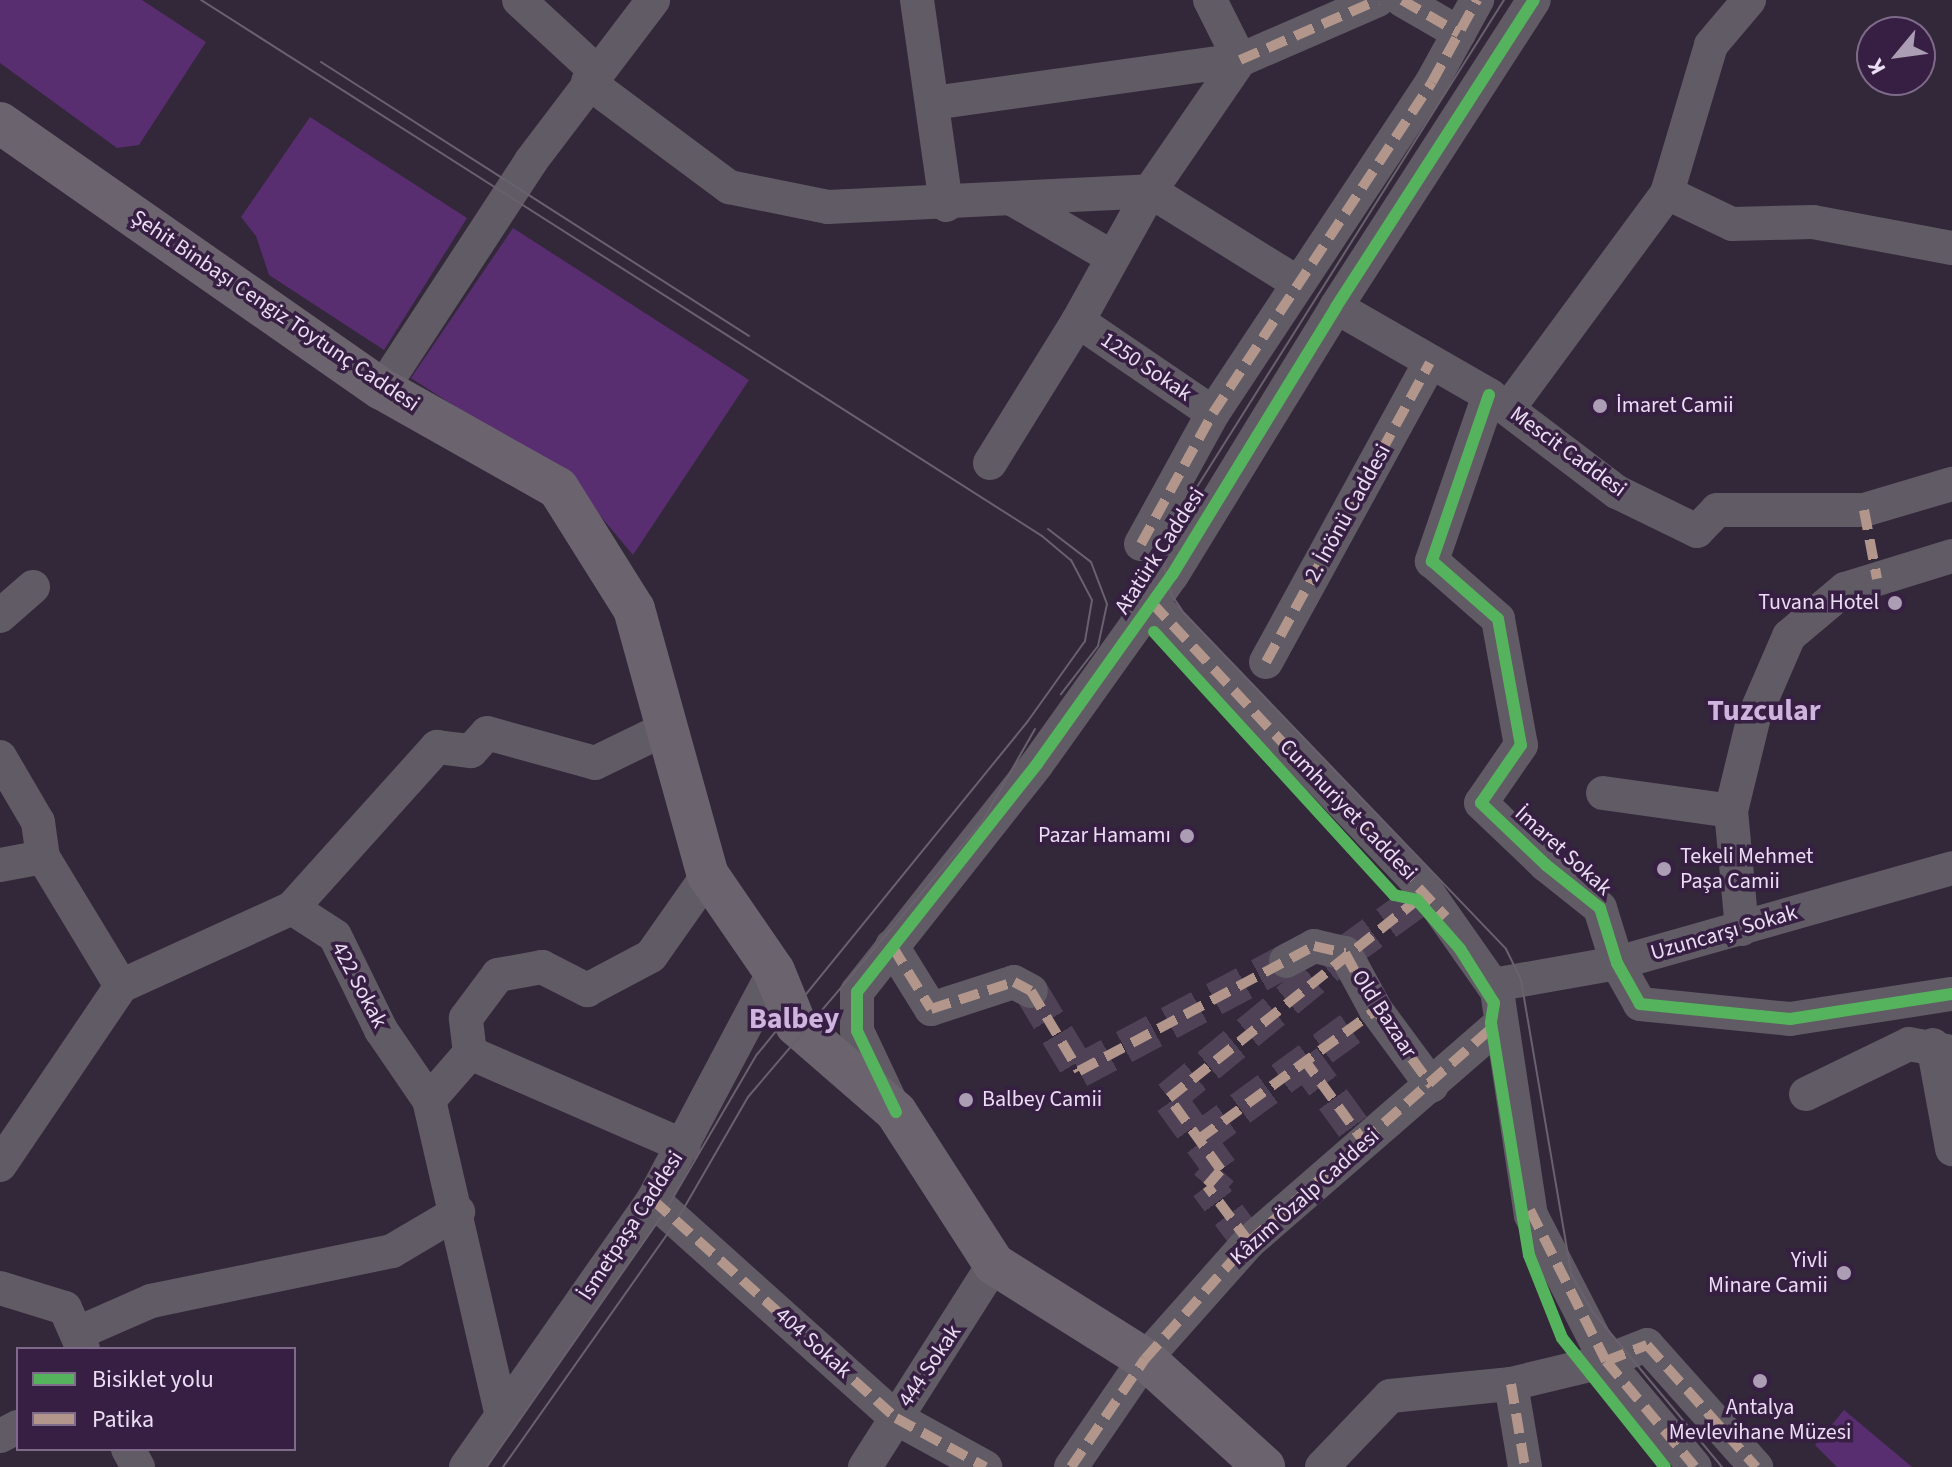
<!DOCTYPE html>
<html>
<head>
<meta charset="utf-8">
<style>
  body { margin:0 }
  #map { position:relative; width:1952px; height:1467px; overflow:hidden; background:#33273a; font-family:"Source Sans 3",sans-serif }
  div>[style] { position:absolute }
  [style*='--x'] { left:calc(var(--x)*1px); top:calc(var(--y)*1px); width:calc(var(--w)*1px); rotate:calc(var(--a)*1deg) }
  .green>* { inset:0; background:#592e70 }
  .minor-tunnel>* { height:34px; margin-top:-17px; transform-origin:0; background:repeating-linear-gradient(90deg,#4f4256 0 34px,transparent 0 51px) }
  .minor>* { height:34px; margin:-17px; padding:0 17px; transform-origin:17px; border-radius:17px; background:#605b64 }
  .major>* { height:42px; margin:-21px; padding:0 21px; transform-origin:21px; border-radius:21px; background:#6b646f }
  .tram>* { height:2px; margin:-1px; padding:0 1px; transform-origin:1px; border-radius:1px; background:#69616d }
  .quiet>* { height:10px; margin-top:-5px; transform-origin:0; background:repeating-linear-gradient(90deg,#b2968c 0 20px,transparent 0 30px) }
  .cycleway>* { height:12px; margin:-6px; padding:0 6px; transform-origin:6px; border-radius:6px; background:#56b35d }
  .dots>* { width:22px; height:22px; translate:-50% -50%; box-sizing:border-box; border:4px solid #361f42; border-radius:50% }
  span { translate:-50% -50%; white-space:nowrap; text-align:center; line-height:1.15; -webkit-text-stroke:7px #361f42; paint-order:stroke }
  .street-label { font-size:22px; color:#ebddf4 }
  .poi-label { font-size:22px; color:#ebddf4 }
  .left { translate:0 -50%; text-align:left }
  .right { translate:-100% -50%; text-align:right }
  .district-label { font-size:30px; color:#cfb4df; font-weight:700 }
  .legend { position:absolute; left:16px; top:1347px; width:280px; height:104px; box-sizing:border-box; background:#361f42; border:2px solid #7e6b89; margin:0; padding:10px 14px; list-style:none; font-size:24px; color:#ebddf4 }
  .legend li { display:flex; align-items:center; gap:16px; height:40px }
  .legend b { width:40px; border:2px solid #7e6b89 }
  .north { position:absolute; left:1856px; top:16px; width:80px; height:80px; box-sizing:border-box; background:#361f42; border:2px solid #7e6b89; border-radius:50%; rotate:241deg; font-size:22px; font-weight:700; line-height:32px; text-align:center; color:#ebddf4 }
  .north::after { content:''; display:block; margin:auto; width:28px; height:36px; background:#ab9db3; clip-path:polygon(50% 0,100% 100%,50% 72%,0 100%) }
</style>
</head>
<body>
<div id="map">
  <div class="green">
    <i style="clip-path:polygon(0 0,142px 0,206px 42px,139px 145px,117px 148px,0 63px)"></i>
    <i style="clip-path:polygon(310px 117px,467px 218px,384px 350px,269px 275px,256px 236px,241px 217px)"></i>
    <i style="clip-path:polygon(513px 228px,749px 380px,633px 555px,572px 482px,411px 378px)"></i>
    <i style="clip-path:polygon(1844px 1410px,1912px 1467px,1837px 1467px,1815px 1445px)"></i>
  </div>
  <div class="minor-tunnel">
    <i style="--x:1031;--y:991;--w:93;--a:59"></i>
    <i style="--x:1079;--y:1071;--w:234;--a:-28"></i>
    <i style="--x:1303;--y:1058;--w:104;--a:54"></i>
    <i style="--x:1199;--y:1139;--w:219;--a:-36.1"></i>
    <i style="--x:1249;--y:1242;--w:70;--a:-126.9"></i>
    <i style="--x:1207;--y:1186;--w:21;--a:-49"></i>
    <i style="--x:1221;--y:1170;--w:89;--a:-125.8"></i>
    <i style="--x:1169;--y:1098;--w:228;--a:-39.5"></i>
    <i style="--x:1345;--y:953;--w:102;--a:-35.9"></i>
  </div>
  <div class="minor">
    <i style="--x:519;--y:0;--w:105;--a:42.7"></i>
    <i style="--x:917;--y:0;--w:207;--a:81.9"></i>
    <i style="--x:1210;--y:0;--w:67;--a:63.4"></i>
    <i style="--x:1402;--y:0;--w:66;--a:30.1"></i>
    <i style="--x:588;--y:82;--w:176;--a:36.7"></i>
    <i style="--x:729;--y:187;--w:101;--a:11.4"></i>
    <i style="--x:828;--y:207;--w:322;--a:-2.8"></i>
    <i style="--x:1150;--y:191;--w:174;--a:31.9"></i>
    <i style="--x:933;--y:103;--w:310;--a:-8"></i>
    <i style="--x:1240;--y:60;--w:150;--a:-23.5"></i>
    <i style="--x:1667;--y:193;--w:154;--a:-73.4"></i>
    <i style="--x:1711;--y:45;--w:59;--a:-49.8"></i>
    <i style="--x:1014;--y:200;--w:113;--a:30.2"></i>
    <i style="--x:1336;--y:307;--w:177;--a:29.9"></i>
    <i style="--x:1489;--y:395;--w:161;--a:37.2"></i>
    <i style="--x:1617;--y:492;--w:89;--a:26"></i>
    <i style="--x:1697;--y:531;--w:29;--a:-46"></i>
    <i style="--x:1717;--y:510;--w:147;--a:0"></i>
    <i style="--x:1864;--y:510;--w:92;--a:-16.5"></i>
    <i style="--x:1078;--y:321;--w:163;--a:34.3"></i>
    <i style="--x:382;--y:389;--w:272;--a:-56.8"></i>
    <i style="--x:531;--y:161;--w:202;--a:-52.8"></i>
    <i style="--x:1489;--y:395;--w:176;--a:109"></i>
    <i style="--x:1432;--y:561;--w:88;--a:41.3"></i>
    <i style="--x:1498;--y:619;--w:128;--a:79.7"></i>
    <i style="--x:1521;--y:745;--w:70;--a:124.6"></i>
    <i style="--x:1481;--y:803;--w:90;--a:43.6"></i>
    <i style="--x:1546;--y:865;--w:69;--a:38.5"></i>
    <i style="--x:1600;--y:908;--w:58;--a:72.8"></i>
    <i style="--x:1617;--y:963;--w:47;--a:60.7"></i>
    <i style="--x:1640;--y:1004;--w:151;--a:5.7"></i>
    <i style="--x:1790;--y:1019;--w:164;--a:-8.8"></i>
    <i style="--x:1508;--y:409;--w:268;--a:-53.6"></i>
    <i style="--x:1667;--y:193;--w:72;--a:25.5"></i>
    <i style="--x:1732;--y:224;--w:81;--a:-1.4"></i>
    <i style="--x:1813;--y:222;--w:141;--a:10.6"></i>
    <i style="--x:990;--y:463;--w:167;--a:-58.2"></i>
    <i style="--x:1078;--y:321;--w:149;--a:-61"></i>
    <i style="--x:1150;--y:191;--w:159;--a:-55.5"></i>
    <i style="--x:1141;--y:544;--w:149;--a:-61.2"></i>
    <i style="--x:1213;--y:413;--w:397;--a:-56.5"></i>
    <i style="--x:1432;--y:82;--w:94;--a:-61.2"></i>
    <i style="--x:1152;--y:603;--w:400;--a:46.4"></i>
    <i style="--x:1428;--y:893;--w:120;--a:54.9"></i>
    <i style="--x:1497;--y:991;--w:227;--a:81.4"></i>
    <i style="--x:1531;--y:1215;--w:164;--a:62.8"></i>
    <i style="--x:1606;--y:1361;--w:138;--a:50"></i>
    <i style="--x:0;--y:616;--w:44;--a:-41.3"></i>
    <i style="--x:1266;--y:662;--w:341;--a:-61.3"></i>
    <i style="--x:0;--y:757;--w:75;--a:59.7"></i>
    <i style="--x:38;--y:822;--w:35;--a:82"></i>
    <i style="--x:43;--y:857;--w:151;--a:58.8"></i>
    <i style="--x:121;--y:986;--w:188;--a:-24.5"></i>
    <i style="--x:292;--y:908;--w:51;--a:33.1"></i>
    <i style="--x:335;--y:936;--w:105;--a:63.9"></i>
    <i style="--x:381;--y:1030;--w:85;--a:55.6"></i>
    <i style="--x:429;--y:1100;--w:325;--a:77"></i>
    <i style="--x:1603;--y:793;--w:129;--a:8"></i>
    <i style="--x:0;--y:865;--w:44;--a:-10.5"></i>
    <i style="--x:292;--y:908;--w:217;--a:-48"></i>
    <i style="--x:437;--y:747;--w:34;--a:7"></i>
    <i style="--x:471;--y:751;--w:24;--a:-48"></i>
    <i style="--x:487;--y:733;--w:112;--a:15.5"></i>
    <i style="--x:595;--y:763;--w:80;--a:-25.9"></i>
    <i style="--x:1742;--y:929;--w:119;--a:-95.3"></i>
    <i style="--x:1731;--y:811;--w:97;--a:-76.3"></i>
    <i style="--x:1754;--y:717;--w:88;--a:-66.6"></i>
    <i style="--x:1789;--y:636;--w:73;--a:-40"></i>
    <i style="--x:1845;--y:589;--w:112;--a:-17.1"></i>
    <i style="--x:892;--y:946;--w:74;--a:58.2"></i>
    <i style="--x:931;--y:1009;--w:87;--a:-18"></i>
    <i style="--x:1014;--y:982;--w:19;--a:28"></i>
    <i style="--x:1286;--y:961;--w:32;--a:-28"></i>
    <i style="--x:1314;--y:946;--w:32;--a:13"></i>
    <i style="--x:1345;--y:953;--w:65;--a:61.5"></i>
    <i style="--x:1376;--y:1010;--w:94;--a:53.6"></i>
    <i style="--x:1493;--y:985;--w:126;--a:-10.1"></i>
    <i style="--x:1617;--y:963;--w:348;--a:-15.8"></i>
    <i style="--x:1933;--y:1045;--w:106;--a:79.6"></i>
    <i style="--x:470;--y:1053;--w:233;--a:23.5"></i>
    <i style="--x:1806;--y:1094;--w:114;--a:-25.9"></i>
    <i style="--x:1909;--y:1044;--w:44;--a:10.5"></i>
    <i style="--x:429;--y:1100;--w:62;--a:-48.9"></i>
    <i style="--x:470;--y:1053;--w:35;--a:-97"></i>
    <i style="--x:466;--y:1018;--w:54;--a:-53.3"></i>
    <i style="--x:498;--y:975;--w:45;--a:-10.3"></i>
    <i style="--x:542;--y:967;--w:51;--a:27.1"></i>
    <i style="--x:587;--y:990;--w:72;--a:-28"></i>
    <i style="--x:651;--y:956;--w:99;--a:-54.9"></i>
    <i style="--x:892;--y:1105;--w:82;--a:-115.3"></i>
    <i style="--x:857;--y:1031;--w:39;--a:-90"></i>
    <i style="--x:857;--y:992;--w:290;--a:-51.7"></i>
    <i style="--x:1037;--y:764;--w:232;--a:-54.5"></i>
    <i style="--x:1172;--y:575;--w:314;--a:-58.5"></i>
    <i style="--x:1336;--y:307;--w:365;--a:-57.2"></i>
    <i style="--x:0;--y:1165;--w:216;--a:-55.9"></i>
    <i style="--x:653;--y:1200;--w:326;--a:41.9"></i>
    <i style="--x:896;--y:1418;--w:102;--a:28.8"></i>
    <i style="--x:0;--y:1288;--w:68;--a:17.1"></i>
    <i style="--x:65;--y:1308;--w:45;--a:66.3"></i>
    <i style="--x:78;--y:1333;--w:80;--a:-23.7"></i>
    <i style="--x:151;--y:1301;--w:246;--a:-11.7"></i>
    <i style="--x:392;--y:1251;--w:77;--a:-30.6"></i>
    <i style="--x:1511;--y:1384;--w:84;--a:80.4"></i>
    <i style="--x:0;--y:1436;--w:20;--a:-27"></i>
    <i style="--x:128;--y:1449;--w:21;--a:61"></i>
    <i style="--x:466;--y:1467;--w:326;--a:-55"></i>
    <i style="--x:653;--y:1200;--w:259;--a:-62.1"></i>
    <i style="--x:865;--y:1467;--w:241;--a:-57.6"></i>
    <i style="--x:1071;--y:1467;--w:131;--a:-55.6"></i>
    <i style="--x:1145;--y:1359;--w:157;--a:-48.4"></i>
    <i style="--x:1249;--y:1242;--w:334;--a:-41"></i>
    <i style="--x:1322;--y:1467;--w:98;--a:-46.2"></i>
    <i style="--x:1390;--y:1396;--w:122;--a:-5.7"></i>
    <i style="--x:1511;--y:1384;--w:98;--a:-13.6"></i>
    <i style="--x:1606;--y:1361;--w:44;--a:-21.3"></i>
    <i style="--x:1647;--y:1345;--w:164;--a:48.2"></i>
  </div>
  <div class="major">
    <i style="--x:0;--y:123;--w:465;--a:34.9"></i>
    <i style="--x:382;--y:389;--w:202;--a:29.4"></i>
    <i style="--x:558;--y:488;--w:143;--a:57.9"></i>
    <i style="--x:634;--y:609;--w:276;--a:74.5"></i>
    <i style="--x:708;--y:875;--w:116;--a:55.5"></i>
    <i style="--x:774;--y:971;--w:58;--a:67.8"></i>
    <i style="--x:796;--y:1025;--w:133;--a:41"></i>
    <i style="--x:896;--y:1112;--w:181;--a:57.2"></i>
    <i style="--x:994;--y:1264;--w:178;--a:32.2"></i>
    <i style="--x:1145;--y:1359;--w:161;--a:42.2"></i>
  </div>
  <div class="tram">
    <i style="--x:201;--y:0;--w:997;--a:32.51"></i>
    <i style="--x:1042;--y:536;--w:38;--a:40"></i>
    <i style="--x:1071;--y:560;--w:45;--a:62.3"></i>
    <i style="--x:1092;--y:600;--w:42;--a:99.7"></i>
    <i style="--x:1085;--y:641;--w:98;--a:125.5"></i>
    <i style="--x:1028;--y:721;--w:429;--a:129.1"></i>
    <i style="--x:757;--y:1054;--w:181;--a:120.3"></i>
    <i style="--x:666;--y:1210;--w:313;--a:124.9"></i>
    <i style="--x:1504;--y:0;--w:611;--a:122.23"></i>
    <i style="--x:1178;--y:517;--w:52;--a:105.6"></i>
    <i style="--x:1164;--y:567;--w:28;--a:75"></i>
    <i style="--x:1171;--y:594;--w:23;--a:56"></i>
    <i style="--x:1184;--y:613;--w:465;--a:46.2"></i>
    <i style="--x:1506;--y:949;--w:34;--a:64"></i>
    <i style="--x:1521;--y:980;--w:298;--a:80.3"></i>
    <i style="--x:1571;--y:1274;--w:43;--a:60.4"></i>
    <i style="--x:1592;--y:1311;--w:203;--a:50.2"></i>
    <i style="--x:321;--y:62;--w:508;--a:32.63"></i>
    <i style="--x:1048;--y:529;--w:54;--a:37.5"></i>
    <i style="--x:1091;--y:562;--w:45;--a:69.1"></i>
    <i style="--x:1107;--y:604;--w:43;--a:102.1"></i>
    <i style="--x:1098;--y:646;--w:61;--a:127.6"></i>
    <i style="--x:503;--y:1467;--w:302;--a:-54.8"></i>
    <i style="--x:677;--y:1220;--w:142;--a:-60"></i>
    <i style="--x:748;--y:1097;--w:361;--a:-49.6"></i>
    <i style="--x:982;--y:822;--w:107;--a:-60.3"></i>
  </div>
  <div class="quiet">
    <i style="--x:1402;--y:0;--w:66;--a:30.1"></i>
    <i style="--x:1240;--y:60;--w:150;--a:-23.5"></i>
    <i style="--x:1864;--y:510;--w:70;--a:79.3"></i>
    <i style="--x:1141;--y:544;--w:149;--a:-61.2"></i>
    <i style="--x:1213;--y:413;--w:397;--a:-56.5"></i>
    <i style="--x:1432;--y:82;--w:94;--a:-61.2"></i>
    <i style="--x:1152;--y:603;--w:430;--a:46.9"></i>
    <i style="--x:1266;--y:662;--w:341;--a:-61.3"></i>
    <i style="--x:892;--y:946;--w:74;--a:58.2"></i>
    <i style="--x:931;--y:1009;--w:87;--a:-18"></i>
    <i style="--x:1014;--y:982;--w:19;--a:28"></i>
    <i style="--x:1031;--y:991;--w:93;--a:59"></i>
    <i style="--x:1079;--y:1071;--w:266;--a:-28"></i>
    <i style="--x:1314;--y:946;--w:32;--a:13"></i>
    <i style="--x:1345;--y:953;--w:65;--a:61.5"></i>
    <i style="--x:1376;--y:1010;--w:94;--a:53.6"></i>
    <i style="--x:1303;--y:1058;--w:104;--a:54"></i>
    <i style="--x:1199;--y:1139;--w:219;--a:-36.1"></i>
    <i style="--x:653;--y:1200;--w:326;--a:41.9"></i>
    <i style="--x:896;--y:1418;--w:102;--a:28.8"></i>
    <i style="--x:1530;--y:1210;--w:169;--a:63.3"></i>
    <i style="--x:1606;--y:1361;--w:138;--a:50"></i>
    <i style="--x:1249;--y:1242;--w:70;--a:-126.9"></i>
    <i style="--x:1207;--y:1186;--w:21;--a:-49"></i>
    <i style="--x:1221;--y:1170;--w:89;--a:-125.8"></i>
    <i style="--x:1169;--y:1098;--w:319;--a:-38.6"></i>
    <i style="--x:1606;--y:1361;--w:44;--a:-21.3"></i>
    <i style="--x:1647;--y:1345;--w:164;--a:48.2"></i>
    <i style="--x:1511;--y:1384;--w:84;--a:80.4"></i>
    <i style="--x:1071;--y:1467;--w:131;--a:-55.6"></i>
    <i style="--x:1145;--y:1359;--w:157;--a:-48.4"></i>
    <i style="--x:1249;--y:1242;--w:327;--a:-41.4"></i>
  </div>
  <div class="cycleway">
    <i style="--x:1489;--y:395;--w:176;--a:109"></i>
    <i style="--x:1432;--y:561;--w:88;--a:41.3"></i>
    <i style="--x:1498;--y:619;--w:128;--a:79.7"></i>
    <i style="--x:1521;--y:745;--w:70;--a:124.6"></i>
    <i style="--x:1481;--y:803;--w:90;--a:43.6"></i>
    <i style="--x:1546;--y:865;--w:69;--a:38.5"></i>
    <i style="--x:1600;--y:908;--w:58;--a:72.8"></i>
    <i style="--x:1617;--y:963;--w:47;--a:60.7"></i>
    <i style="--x:1640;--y:1004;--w:151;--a:5.7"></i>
    <i style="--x:1790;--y:1019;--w:164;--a:-8.8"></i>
    <i style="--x:1154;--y:632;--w:356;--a:47.6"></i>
    <i style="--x:1394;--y:895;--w:24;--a:12"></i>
    <i style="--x:1417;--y:900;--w:65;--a:48.7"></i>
    <i style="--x:1460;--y:949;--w:64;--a:57.8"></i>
    <i style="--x:1494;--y:1003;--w:20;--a:99"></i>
    <i style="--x:1491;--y:1023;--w:235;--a:80.7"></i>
    <i style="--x:1529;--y:1255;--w:89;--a:68.3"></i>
    <i style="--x:1562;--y:1338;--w:165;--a:51.4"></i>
    <i style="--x:896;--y:1112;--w:90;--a:-115.7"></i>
    <i style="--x:857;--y:1031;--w:39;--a:-90"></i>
    <i style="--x:857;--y:992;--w:290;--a:-51.7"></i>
    <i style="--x:1037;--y:764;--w:232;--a:-54.5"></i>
    <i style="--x:1172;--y:575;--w:314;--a:-58.5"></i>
    <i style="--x:1336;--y:307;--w:365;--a:-57.2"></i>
  </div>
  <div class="dots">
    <i style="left:1600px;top:406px;background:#ab9db3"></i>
    <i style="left:1895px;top:603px;background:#ab9db3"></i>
    <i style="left:1187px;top:836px;background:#ab9db3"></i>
    <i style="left:1664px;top:869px;background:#ab9db3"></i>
    <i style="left:966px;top:1100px;background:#ab9db3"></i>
    <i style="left:1844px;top:1273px;background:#ab9db3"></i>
    <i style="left:1760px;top:1381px;background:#ab9db3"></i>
  </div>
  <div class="street-label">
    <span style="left:275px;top:311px;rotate:34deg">Şehit Binbaşı Cengiz Toytunç Caddesi</span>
    <span style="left:1146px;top:367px;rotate:34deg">1250 Sokak</span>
    <span style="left:1568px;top:452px;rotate:36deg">Mescit Caddesi</span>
    <span style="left:1348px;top:513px;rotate:-61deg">2. İnönü Caddesi</span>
    <span style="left:1160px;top:551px;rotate:-57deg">Atatürk Caddesi</span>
    <span style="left:1348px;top:810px;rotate:46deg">Cumhuriyet Caddesi</span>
    <span style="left:1563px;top:851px;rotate:42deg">İmaret Sokak</span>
    <span style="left:1724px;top:933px;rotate:-16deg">Uzuncarşı Sokak</span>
    <span style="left:359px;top:985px;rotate:62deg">422 Sokak</span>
    <span style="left:1384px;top:1014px;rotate:57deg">Old Bazaar</span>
    <span style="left:1305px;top:1197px;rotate:-42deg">Kâzım Özalp Caddesi</span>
    <span style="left:631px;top:1226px;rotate:-57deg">İsmetpaşa Caddesi</span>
    <span style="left:813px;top:1343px;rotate:42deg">404 Sokak</span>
    <span style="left:930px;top:1366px;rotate:-56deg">444 Sokak</span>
  </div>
  <div class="poi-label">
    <span class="left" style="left:1616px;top:406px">İmaret Camii</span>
    <span class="right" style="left:1879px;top:603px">Tuvana Hotel</span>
    <span class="right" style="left:1171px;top:836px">Pazar Hamamı</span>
    <span class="left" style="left:1680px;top:869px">Tekeli Mehmet<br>Paşa Camii</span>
    <span class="left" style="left:982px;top:1100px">Balbey Camii</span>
    <span class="right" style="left:1828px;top:1273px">Yivli<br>Minare Camii</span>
    <span style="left:1760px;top:1420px">Antalya<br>Mevlevihane Müzesi</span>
  </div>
  <div class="district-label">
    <span style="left:1764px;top:711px">Tuzcular</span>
    <span style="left:794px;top:1019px">Balbey</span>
  </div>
  <ul class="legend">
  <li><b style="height:10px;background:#56b35d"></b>Bisiklet yolu</li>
  <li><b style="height:10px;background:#b2968c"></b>Patika</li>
  </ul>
  <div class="north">K</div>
</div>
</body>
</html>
